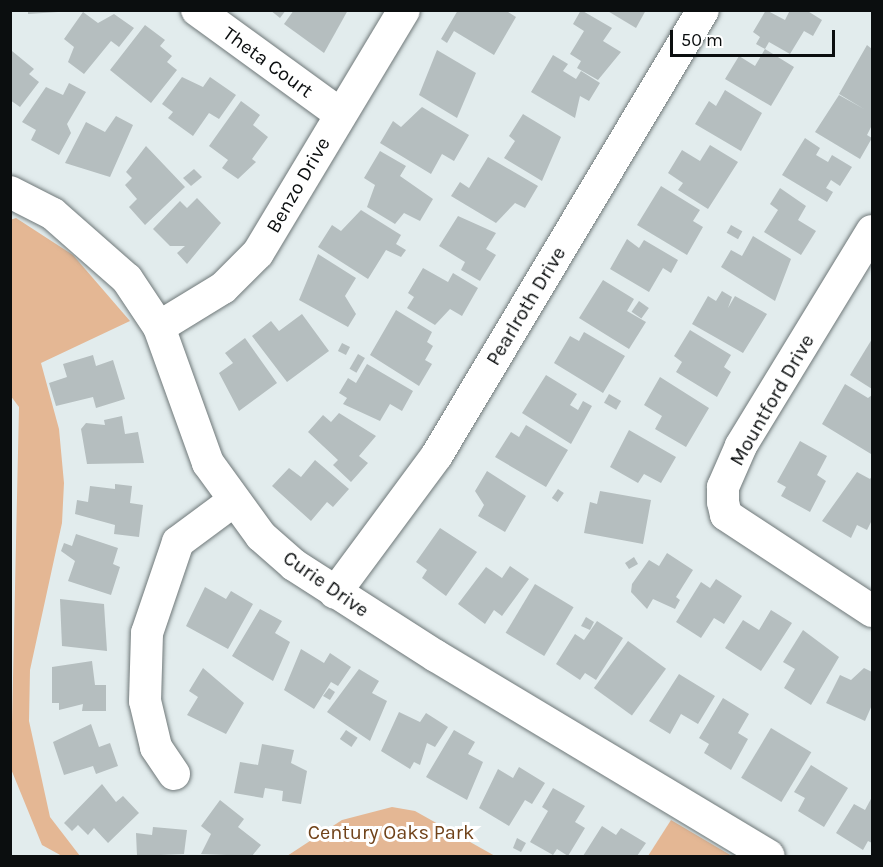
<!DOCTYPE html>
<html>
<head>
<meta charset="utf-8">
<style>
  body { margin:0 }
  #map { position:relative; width:883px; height:867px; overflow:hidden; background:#e2eced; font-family:Karla,sans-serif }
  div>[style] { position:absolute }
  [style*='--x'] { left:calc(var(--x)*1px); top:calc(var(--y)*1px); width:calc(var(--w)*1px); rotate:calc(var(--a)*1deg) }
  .green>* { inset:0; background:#e4b794 }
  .building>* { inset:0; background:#b5bebf; transform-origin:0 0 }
  .roads { filter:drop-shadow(0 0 2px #6f7879) drop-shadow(0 0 2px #6f7879) }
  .minor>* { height:32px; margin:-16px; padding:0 16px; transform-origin:16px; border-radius:16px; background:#fff }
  span { translate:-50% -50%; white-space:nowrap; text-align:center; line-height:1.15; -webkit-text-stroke:6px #fff; paint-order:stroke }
  .street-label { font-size:20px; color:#0b0e0f }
  .park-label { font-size:20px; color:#704219 }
  .frame { position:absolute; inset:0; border:12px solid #0b0e0f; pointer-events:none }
  .scale { position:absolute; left:670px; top:30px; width:165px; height:27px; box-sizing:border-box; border:3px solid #0b0e0f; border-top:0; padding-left:8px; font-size:18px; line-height:21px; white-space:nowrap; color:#0b0e0f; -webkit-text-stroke:4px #fff; paint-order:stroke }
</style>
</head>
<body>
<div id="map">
  <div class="green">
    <i style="clip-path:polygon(16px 218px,73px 255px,130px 321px,41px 363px,59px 429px,64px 483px,62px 523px,30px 670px,29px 721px,50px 817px,80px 856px,62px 856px,42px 845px,11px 769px,19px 407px,10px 395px,10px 220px)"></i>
    <i style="clip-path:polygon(392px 807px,415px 811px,495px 856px,287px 856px,342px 820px)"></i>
    <i style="clip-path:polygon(671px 820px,732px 856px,648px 856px)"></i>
  </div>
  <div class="building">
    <i style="clip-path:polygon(28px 10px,58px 10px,58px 12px,28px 14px)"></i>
    <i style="clip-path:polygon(270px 10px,286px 10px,280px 18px)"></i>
    <i style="clip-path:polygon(294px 10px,348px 10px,324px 53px,284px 24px)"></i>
    <i style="clip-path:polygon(458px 10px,505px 10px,516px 17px,494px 55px,454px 31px,447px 43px,441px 39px)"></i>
    <i style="clip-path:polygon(581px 10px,612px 28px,603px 41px,621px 52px,598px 80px,577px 68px,581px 61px,570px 54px,584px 31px,573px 24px)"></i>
    <i style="clip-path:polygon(606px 10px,646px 10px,636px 28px)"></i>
    <i style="clip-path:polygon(766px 10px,785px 20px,790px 10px,806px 10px,822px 20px,813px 36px,804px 31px,790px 54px,769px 42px,765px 49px,756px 44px,760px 37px,753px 32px)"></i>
    <i style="clip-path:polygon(83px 12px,98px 23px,114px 14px,134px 28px,119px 47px,111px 41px,84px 74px,68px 62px,74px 47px,64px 39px)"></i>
    <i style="clip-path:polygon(145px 25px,165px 40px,160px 46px,172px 56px,167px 62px,177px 70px,151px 103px,110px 70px)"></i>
    <i style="clip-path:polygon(867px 45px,872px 49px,872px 125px,867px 135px,872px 138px,860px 159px,815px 132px,839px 95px,864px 109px,839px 94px)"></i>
    <i style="clip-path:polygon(765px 49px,794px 67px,771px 106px,725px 79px,739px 56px,755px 66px)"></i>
    <i style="clip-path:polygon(437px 50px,476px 73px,457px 118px,419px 95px)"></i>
    <i style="clip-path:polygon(12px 51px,34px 69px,29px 74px,39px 82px,20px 107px,10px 100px)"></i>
    <i style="clip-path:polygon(553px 55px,568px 64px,563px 71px,576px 79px,581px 71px,600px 83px,589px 101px,580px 96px,575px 118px,531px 92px)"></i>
    <i style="clip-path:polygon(182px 77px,203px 87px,210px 77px,236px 95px,219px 119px,209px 113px,193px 136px,168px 118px,173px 112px,162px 104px)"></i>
    <i style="clip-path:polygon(69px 83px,86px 92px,67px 124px,71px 133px,59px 155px,31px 140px,36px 130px,22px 122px,46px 87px,63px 95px)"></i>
    <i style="clip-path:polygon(725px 90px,762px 113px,741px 151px,695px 124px,709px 101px,716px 106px)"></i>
    <i style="clip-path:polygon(241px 101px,260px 115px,253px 125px,268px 137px,252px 159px,256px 162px,238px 179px,222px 168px,228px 160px,209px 146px)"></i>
    <i style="clip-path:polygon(422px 107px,469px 135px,454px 161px,442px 154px,431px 174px,380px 143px,393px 121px,401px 127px)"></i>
    <i style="clip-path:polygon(523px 114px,561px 137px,542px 181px,504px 158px,515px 141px,509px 136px)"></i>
    <i style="clip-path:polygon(116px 116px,133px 125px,110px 177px,65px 163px,86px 122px,105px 132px)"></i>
    <i style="clip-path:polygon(805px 138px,820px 148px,816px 155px,828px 162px,832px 155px,852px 167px,840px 186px,831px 180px,826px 188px,833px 192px,827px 202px,782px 175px)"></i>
    <i style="clip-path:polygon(710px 145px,738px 162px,708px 209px,678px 190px,683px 183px,668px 173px,682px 150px,700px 161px)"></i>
    <i style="clip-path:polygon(146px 146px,185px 187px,145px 225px,129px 207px,137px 199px,125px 185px,132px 178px,126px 172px)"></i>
    <i style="clip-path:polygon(380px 151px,406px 166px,400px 176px,433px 199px,420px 221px,404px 213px,395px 224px,367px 207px,375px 185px,364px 178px)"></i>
    <i style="clip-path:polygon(488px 157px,538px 186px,525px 208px,515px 203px,496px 223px,451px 196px,460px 182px,469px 188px)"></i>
    <i style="clip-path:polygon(194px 169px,202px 177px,191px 186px,183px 178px)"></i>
    <i style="clip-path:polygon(661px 186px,700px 210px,693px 221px,703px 227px,687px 255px,637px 225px)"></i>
    <i style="clip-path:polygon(780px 188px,806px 206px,798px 220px,816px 231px,801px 255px,764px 232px,778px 210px,770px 204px)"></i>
    <i style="clip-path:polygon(197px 198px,221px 223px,187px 264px,177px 253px,185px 246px,170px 246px,153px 229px,180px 201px,187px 208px)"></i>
    <i style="clip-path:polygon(361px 210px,401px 235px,396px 244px,406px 250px,401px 257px,386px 250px,368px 279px,318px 247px,332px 225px,341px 231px)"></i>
    <i style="clip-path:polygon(458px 216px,496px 233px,486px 249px,496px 255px,480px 281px,461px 270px,465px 262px,439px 246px)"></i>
    <i style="left:731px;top:225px;width:13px;height:9px;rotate:29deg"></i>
    <i style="clip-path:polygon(753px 236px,791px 259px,775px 301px,721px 267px,731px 250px,742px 256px)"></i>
    <i style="clip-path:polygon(627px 239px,639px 248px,644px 240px,678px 260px,671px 273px,663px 268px,649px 292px,610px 269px)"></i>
    <i style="clip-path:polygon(318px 254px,356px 278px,345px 296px,356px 314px,348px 327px,299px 300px)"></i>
    <i style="clip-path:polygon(423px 268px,448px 282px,453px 273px,478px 288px,462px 316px,450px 309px,435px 325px,407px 308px,414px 297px,408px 293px)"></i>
    <i style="clip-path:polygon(603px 280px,634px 299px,627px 311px,646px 322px,629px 349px,579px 318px)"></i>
    <i style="clip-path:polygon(722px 291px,732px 297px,728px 308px,735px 296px,767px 314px,743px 353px,692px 324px,708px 296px,716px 301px)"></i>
    <i style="left:639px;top:301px;width:12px;height:13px;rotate:35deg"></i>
    <i style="clip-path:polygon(396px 310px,432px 332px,427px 342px,433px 346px,425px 360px,432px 364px,419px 386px,370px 355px)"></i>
    <i style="clip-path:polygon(302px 314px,329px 351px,287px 382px,252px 336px,271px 321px,279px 331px)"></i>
    <i style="clip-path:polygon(690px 330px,731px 355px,724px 367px,731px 372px,717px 397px,676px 372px,682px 362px,674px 356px)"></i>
    <i style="clip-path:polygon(584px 332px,625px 356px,603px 393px,554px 363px,570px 336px,579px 341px)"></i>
    <i style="clip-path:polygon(245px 338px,277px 383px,239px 411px,219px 373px,233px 363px,225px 353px)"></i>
    <i style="clip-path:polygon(872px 339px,872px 389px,850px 375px)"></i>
    <i style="left:342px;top:343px;width:9px;height:9px;rotate:27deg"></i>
    <i style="left:358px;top:354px;width:8px;height:17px;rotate:30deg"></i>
    <i style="clip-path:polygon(93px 355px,96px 366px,113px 360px,125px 399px,96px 408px,93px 397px,56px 406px,49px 383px,67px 377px,63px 364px)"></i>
    <i style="clip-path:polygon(367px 364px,413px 391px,402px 411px,390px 404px,380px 421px,343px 404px,347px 398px,339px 393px,348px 378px,356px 383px)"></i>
    <i style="clip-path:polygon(546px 375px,577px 394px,570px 405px,578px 410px,583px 401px,592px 406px,571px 444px,522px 413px)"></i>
    <i style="clip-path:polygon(660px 377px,709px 408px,686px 447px,655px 429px,662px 416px,644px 405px)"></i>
    <i style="clip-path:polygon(845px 384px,868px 398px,872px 395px,871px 454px,822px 424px)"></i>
    <i style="left:609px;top:394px;width:14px;height:10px;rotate:30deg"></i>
    <i style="clip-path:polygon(339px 413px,376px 436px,359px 456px,368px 463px,351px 482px,333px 465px,338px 460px,308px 432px,323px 415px,331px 422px)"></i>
    <i style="clip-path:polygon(122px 416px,125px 434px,138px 432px,144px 463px,87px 464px,81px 429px,86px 423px,105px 425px,104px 420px)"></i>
    <i style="clip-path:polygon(526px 425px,568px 450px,546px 487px,495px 457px,511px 432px,519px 437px)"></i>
    <i style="clip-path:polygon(629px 430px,676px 457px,661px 483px,644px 474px,638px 483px,610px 467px)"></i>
    <i style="clip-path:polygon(800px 441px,827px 456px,817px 475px,826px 481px,810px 512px,781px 496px,786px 487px,777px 482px)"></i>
    <i style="clip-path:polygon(315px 460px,349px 489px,333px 507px,327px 502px,311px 521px,272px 486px,289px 468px,301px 477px)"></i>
    <i style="clip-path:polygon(487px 471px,526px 496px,505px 532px,478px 516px,484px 505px,475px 491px)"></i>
    <i style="clip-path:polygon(857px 472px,870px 479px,872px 476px,872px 520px,867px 530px,857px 525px,851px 538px,822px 521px)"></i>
    <i style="clip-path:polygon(115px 484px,132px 486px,130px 503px,143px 505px,139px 537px,114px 534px,115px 525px,75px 514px,77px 500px,88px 502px,90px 486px,115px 489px)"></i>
    <i style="left:558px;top:489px;width:7px;height:11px;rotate:34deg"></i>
    <i style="clip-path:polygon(600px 491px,651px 500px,643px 544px,584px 533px,590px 502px,597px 504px)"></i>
    <i style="clip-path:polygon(440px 528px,477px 552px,446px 596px,422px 578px,427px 570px,416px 562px)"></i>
    <i style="clip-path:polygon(76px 534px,118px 548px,113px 564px,120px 567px,111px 595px,68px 581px,75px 561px,61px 551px,64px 543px,72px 546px)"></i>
    <i style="clip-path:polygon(667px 553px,693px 570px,676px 597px,680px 600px,675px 609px,653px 599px,647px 609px,631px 592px,632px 584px,649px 560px,659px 566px)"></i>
    <i style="clip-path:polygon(634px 557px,638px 564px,629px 569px,625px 563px)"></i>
    <i style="clip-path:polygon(510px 566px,529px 579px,502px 616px,494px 610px,485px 624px,458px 604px,486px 567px,502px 578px)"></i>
    <i style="clip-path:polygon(716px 579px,742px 596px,724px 624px,714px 618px,701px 638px,676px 622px,701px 582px,710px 588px)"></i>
    <i style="left:535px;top:584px;width:45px;height:57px;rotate:31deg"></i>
    <i style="clip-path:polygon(205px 587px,226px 599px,231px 591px,253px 604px,228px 649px,186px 626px)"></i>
    <i style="clip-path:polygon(60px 599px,104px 604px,107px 651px,62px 646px)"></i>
    <i style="clip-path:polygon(260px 609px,282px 621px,275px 633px,290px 642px,273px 681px,232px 656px)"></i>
    <i style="clip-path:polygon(771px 610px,792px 623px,761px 671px,725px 648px,743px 620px,759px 630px)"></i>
    <i style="clip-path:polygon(586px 617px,594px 622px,590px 630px,581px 626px)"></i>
    <i style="clip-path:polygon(597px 621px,623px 638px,596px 680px,585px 673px,580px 680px,556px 664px,575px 634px,584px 640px)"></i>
    <i style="clip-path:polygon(803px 630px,839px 657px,811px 705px,784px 688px,795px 669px,783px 662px)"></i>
    <i style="left:628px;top:641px;width:47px;height:58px;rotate:36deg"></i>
    <i style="clip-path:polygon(301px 649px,324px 663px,330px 653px,351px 667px,338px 686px,331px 682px,314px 709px,284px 690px)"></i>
    <i style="clip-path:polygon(92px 661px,95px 685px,106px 685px,106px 711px,82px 711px,83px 704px,59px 710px,59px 703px,52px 703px,52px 667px)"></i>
    <i style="clip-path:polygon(203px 668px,244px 703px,226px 734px,187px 715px,198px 697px,189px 691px)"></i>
    <i style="clip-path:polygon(864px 668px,872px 672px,872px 705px,865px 721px,826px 703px,840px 675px,851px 680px)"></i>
    <i style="clip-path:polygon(359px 669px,379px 681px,372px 693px,387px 701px,370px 741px,327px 712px)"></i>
    <i style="clip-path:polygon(679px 674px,715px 696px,698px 724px,681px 714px,670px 734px,649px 721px)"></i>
    <i style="clip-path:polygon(329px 688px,335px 692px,330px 700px,323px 696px)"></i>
    <i style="clip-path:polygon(723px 698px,749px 714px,738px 733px,748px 739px,731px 770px,704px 753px,709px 744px,699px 738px)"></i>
    <i style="clip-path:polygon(399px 712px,420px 722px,426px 713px,448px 727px,435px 747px,427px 743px,420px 765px,414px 762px,410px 769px,381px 751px)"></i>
    <i style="clip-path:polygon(91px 724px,99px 747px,110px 743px,118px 766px,96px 774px,93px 766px,64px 775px,53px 742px)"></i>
    <i style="left:771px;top:728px;width:47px;height:58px;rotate:31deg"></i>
    <i style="left:346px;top:730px;width:14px;height:11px;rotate:34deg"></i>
    <i style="clip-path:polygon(454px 730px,475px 742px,468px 754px,483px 762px,467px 800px,426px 777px)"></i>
    <i style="clip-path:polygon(262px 744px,294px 750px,291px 763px,307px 771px,301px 804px,282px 801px,283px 791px,265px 788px,263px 798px,234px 793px,240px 762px,258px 765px)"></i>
    <i style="clip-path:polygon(811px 765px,848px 788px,824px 827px,798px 811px,805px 798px,794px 792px)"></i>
    <i style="clip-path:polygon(519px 767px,545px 783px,532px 804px,525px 800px,509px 826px,479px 808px,498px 769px,513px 778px)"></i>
    <i style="clip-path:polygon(102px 784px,116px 802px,123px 796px,139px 813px,108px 843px,94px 828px,88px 835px,78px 825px,72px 831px,64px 823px)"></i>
    <i style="clip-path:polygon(553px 788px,585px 806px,575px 822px,585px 828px,568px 856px,557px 849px,553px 855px,530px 842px,548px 811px,542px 807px)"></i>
    <i style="clip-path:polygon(872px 797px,872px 843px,868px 841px,863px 850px,836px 833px,854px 804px,865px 810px)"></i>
    <i style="clip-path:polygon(220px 800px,244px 819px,238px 827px,261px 845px,252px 856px,201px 854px,211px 834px,201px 826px)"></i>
    <i style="clip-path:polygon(602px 826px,616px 835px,621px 828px,646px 843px,637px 856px,583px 856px)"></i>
    <i style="clip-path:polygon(153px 827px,187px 830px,184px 854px,137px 856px,136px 833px,152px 835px)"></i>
    <i style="clip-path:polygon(517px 838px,526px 843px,521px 852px,513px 848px)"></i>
  </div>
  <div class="roads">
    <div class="minor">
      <i style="--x:197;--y:10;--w:175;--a:36"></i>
      <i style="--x:10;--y:192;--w:48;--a:27.1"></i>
      <i style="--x:53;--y:214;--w:98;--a:41.3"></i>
      <i style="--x:127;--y:279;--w:58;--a:56.3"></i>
      <i style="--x:159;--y:327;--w:145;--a:70.2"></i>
      <i style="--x:208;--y:463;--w:90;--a:54"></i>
      <i style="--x:261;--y:536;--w:44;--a:41.3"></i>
      <i style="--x:294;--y:565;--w:169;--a:32.7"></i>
      <i style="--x:436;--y:656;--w:388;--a:31"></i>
      <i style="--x:872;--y:231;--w:252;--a:121.4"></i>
      <i style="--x:741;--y:446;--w:45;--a:113.7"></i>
      <i style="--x:723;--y:487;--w:15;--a:90"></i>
      <i style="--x:723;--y:502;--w:13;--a:77"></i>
      <i style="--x:726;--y:515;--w:175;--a:33.3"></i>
      <i style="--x:159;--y:327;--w:75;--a:-31.4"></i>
      <i style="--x:223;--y:288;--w:49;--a:-45"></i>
      <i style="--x:258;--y:253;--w:283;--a:-59"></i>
      <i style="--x:335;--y:593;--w:172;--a:-53.5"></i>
      <i style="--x:437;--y:455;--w:518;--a:-59.13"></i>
      <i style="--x:174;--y:774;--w:32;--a:-124"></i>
      <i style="--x:156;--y:747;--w:47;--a:-103.4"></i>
      <i style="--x:145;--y:701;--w:68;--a:-88.3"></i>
      <i style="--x:147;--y:633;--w:96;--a:-71.2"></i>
      <i style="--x:178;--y:542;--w:67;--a:-36.5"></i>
    </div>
  </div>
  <div class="street-label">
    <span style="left:268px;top:62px;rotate:36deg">Theta Court</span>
    <span style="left:298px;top:185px;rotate:-60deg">Benzo Drive</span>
    <span style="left:526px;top:306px;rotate:-59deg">Pearlroth Drive</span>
    <span style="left:772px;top:400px;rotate:-60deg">Mountford Drive</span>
    <span style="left:326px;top:584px;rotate:35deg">Curie Drive</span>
  </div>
  <div class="park-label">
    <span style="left:391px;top:832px">Century Oaks Park</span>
  </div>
  <div class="frame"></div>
  <div class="scale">50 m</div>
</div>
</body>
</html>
